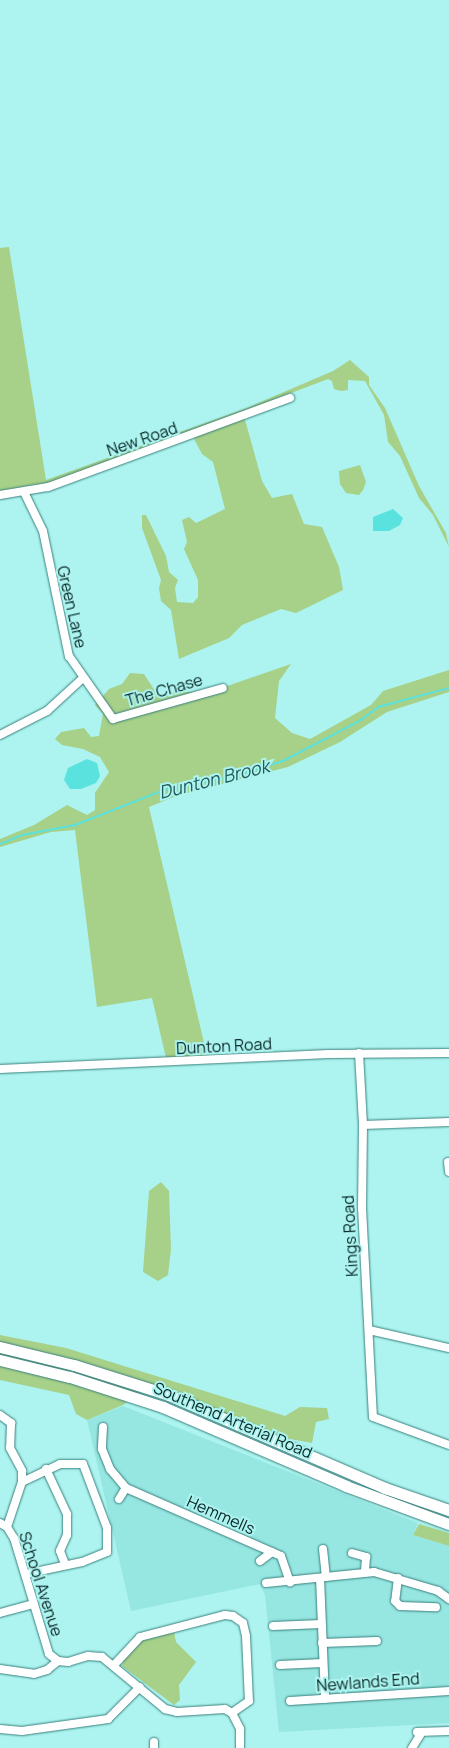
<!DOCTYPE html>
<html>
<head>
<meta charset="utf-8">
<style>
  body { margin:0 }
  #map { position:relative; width:449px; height:1748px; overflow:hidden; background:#adf4f0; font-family:Manrope,sans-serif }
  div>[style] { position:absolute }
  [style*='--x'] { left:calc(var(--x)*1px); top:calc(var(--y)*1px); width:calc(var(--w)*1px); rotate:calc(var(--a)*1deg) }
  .built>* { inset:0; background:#96e6e2 }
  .green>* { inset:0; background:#a7d088 }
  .water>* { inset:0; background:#5ae2de }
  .stream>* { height:2px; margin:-1px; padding:0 1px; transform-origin:1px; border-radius:1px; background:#5ae2de }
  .roads { filter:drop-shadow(0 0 1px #3a807e) drop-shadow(0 0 1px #3a807e) }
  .minor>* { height:8px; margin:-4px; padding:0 4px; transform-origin:4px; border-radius:4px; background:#fff }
  .highway>* { height:11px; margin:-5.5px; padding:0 5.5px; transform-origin:5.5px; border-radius:5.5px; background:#fff }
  span { translate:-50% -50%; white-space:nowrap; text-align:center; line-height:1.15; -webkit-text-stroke:4px #adf4f0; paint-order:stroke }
  .street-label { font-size:16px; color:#072625 }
  .water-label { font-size:18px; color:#225b59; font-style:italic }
</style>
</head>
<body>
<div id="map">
  <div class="built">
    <i style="clip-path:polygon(123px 1406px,418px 1523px,413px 1535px,449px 1546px,449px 1723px,279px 1732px,265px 1595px,260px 1584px,131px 1611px,87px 1420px)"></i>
  </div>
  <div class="green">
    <i style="clip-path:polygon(9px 247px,46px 480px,244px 409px,333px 371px,350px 360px,369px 377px,369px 385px,385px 408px,419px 486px,446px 533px,449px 547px,433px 515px,419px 498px,400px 456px,388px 442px,384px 415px,365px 381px,348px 380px,348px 390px,341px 391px,334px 389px,332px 381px,328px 379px,270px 401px,244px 416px,262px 481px,272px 498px,292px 494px,304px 524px,322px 527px,339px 567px,343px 590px,296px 613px,281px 609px,242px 625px,229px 638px,179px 659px,171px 610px,161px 601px,159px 588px,161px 580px,142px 528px,142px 515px,146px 515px,166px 556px,169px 572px,178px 580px,175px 588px,177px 602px,193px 603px,198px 597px,198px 580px,184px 549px,187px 542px,182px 520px,189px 517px,196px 523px,225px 509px,213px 462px,202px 454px,194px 439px,197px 435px,48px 487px,0 495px,0 248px)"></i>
    <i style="clip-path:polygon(360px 465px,366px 482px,363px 490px,359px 495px,346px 493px,340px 484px,339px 471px)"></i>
    <i style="clip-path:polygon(291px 664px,279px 681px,275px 718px,292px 733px,310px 739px,371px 705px,383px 691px,449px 670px,449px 692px,387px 712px,340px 742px,288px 767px,176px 796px,149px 807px,208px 1060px,167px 1062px,152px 998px,97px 1007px,75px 830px,51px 832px,0 847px,0 839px,34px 825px,67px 805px,87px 815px,95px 810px,95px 793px,109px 772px,100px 757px,83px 749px,62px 745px,55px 739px,61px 732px,84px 728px,91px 737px,99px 736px,103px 714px,95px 705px,109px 689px,122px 684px,130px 673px,144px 674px,155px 691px,163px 695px,176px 691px,207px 693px)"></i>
    <i style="clip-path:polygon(161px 1182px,169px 1191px,171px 1249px,168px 1275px,158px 1281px,143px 1272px,149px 1191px)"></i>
    <i style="clip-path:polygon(0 1335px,66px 1348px,285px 1416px,300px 1407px,327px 1408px,329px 1419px,316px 1422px,312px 1443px,290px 1439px,150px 1384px,123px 1405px,87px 1420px,76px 1414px,69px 1395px,0 1380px)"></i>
    <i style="clip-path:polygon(419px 1524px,449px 1533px,449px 1546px,413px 1535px)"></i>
    <i style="clip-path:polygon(174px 1632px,176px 1642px,196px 1662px,179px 1685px,180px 1700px,174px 1705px,122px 1666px,125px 1656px,141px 1639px)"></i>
  </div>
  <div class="water">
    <i style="clip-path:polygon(393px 509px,403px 518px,400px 525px,389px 531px,373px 531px,373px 517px)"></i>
    <i style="clip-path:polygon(87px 759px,97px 763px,100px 776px,96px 783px,81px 789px,70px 789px,64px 780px,68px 768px)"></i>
  </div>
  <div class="stream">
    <i style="--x:0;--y:844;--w:24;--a:-22"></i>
    <i style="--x:22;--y:835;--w:54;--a:-10.7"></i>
    <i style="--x:75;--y:825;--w:96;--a:-21.5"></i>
    <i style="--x:164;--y:790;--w:76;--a:-11.3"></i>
    <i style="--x:239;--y:775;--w:46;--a:-17.7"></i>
    <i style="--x:283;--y:761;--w:88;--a:-27.7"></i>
    <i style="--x:361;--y:720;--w:21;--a:-37"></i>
    <i style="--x:378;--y:707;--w:73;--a:-15"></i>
  </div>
  <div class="roads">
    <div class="minor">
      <i style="--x:24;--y:492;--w:43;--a:64"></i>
      <i style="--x:43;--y:531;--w:128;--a:78.3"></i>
      <i style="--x:69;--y:656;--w:77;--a:55.1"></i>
      <i style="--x:113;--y:719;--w:114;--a:-15.7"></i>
      <i style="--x:0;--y:495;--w:49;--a:-9.5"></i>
      <i style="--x:48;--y:487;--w:258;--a:-20.2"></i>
      <i style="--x:0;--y:735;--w:53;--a:-27.1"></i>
      <i style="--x:47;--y:711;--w:49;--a:-42.5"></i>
      <i style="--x:359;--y:1053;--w:72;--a:86.8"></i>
      <i style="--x:363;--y:1125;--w:83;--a:90.7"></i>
      <i style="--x:362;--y:1208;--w:209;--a:87"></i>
      <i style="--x:373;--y:1417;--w:81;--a:20.2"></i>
      <i style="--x:0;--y:1069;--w:329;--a:-2.6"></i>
      <i style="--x:329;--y:1054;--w:120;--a:-0.5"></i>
      <i style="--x:363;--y:1125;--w:86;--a:-2"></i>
      <i style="--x:448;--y:1162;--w:10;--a:84"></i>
      <i style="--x:369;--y:1330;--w:82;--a:12.7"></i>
      <i style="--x:0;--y:1415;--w:14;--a:36"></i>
      <i style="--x:11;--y:1423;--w:25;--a:92"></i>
      <i style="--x:10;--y:1448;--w:26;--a:62"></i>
      <i style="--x:22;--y:1471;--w:11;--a:90"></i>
      <i style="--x:103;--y:1427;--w:22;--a:93"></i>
      <i style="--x:102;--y:1449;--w:22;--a:68"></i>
      <i style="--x:110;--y:1469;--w:25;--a:50"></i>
      <i style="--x:126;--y:1488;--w:169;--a:23.7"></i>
      <i style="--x:281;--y:1556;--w:28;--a:71"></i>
      <i style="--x:46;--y:1469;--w:50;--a:65"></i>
      <i style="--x:67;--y:1514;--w:21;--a:90"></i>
      <i style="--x:67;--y:1535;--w:17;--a:114"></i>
      <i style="--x:60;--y:1551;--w:14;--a:69"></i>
      <i style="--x:119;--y:1499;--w:13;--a:-58"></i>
      <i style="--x:0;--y:1523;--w:8;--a:30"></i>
      <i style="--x:7;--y:1527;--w:13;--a:58"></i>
      <i style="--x:14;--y:1538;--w:121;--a:73.2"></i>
      <i style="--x:49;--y:1654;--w:11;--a:38"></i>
      <i style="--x:58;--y:1661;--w:10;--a:6"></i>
      <i style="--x:68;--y:1662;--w:21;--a:-17"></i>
      <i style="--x:88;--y:1656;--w:14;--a:4"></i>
      <i style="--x:102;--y:1657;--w:82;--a:39.5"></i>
      <i style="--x:165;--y:1709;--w:12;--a:14"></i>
      <i style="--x:177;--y:1712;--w:48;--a:-3.6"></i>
      <i style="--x:225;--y:1709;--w:8;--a:30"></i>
      <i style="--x:232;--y:1713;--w:18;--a:63"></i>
      <i style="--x:240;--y:1729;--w:19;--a:90"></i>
      <i style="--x:7;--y:1527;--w:47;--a:-71.6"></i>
      <i style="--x:22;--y:1482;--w:42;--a:-25.3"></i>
      <i style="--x:60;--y:1464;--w:23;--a:0"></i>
      <i style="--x:83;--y:1464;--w:68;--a:69.4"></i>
      <i style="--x:107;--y:1528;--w:24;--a:90"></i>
      <i style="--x:107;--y:1552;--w:27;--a:158"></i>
      <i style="--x:82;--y:1562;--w:57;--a:167.9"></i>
      <i style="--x:323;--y:1549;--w:28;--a:84"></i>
      <i style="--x:352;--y:1553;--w:15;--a:16"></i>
      <i style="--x:366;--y:1557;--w:15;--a:94"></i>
      <i style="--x:260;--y:1561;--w:15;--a:-37"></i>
      <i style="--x:320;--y:1578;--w:121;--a:87.6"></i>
      <i style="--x:398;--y:1578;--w:23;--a:97"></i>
      <i style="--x:395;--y:1601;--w:7;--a:45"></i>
      <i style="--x:400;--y:1606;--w:36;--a:2"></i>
      <i style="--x:266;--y:1583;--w:109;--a:-5.8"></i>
      <i style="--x:374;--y:1572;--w:67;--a:16.5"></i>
      <i style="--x:438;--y:1591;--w:14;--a:36"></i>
      <i style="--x:0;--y:1613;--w:35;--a:-15"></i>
      <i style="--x:273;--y:1626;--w:48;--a:-2.4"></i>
      <i style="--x:322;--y:1643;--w:55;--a:-2.1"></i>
      <i style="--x:114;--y:1665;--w:38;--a:-47"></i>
      <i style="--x:140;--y:1637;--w:88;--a:-14.5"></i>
      <i style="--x:225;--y:1615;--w:8;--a:7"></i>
      <i style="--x:233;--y:1616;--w:12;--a:35"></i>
      <i style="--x:243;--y:1623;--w:13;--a:77"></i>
      <i style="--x:246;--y:1636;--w:65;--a:87.4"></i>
      <i style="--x:249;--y:1701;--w:21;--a:145"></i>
      <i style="--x:280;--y:1665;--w:43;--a:-2.7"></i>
      <i style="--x:0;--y:1669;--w:34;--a:8"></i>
      <i style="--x:34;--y:1674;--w:14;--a:-17"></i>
      <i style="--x:47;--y:1670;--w:14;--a:-39"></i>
      <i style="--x:290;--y:1701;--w:159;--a:-3.6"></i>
      <i style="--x:0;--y:1729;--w:22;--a:5"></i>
      <i style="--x:22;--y:1731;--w:87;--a:-7.9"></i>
      <i style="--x:108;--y:1719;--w:45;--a:-45"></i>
      <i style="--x:417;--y:1732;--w:32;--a:-2"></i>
      <i style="--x:154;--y:1742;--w:6;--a:90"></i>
      <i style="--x:412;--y:1748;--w:19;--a:-58"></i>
    </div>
    <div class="highway">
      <i style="--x:0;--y:1347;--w:76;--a:13.7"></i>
      <i style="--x:74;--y:1365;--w:100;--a:17.5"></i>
      <i style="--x:169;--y:1395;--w:235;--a:23.3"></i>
      <i style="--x:385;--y:1488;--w:68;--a:19"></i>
      <i style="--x:0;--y:1360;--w:72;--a:13.7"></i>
      <i style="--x:70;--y:1377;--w:98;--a:17.9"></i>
      <i style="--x:163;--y:1407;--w:199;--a:23.3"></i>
      <i style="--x:346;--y:1486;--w:110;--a:20.3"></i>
    </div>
  </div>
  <div class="street-label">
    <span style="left:142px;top:439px;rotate:-19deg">New Road</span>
    <span style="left:72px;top:607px;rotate:77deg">Green Lane</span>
    <span style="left:164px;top:690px;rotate:-16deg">The Chase</span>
    <span style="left:224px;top:1046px;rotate:-3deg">Dunton Road</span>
    <span style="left:350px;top:1236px;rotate:-93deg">Kings Road</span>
    <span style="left:233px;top:1420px;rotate:23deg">Southend Arterial Road</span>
    <span style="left:221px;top:1515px;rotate:24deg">Hemmells</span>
    <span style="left:41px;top:1584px;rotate:72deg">School Avenue</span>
    <span style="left:368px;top:1682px;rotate:-4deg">Newlands End</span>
  </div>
  <div class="water-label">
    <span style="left:214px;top:779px;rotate:-14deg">Dunton Brook</span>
  </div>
</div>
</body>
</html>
